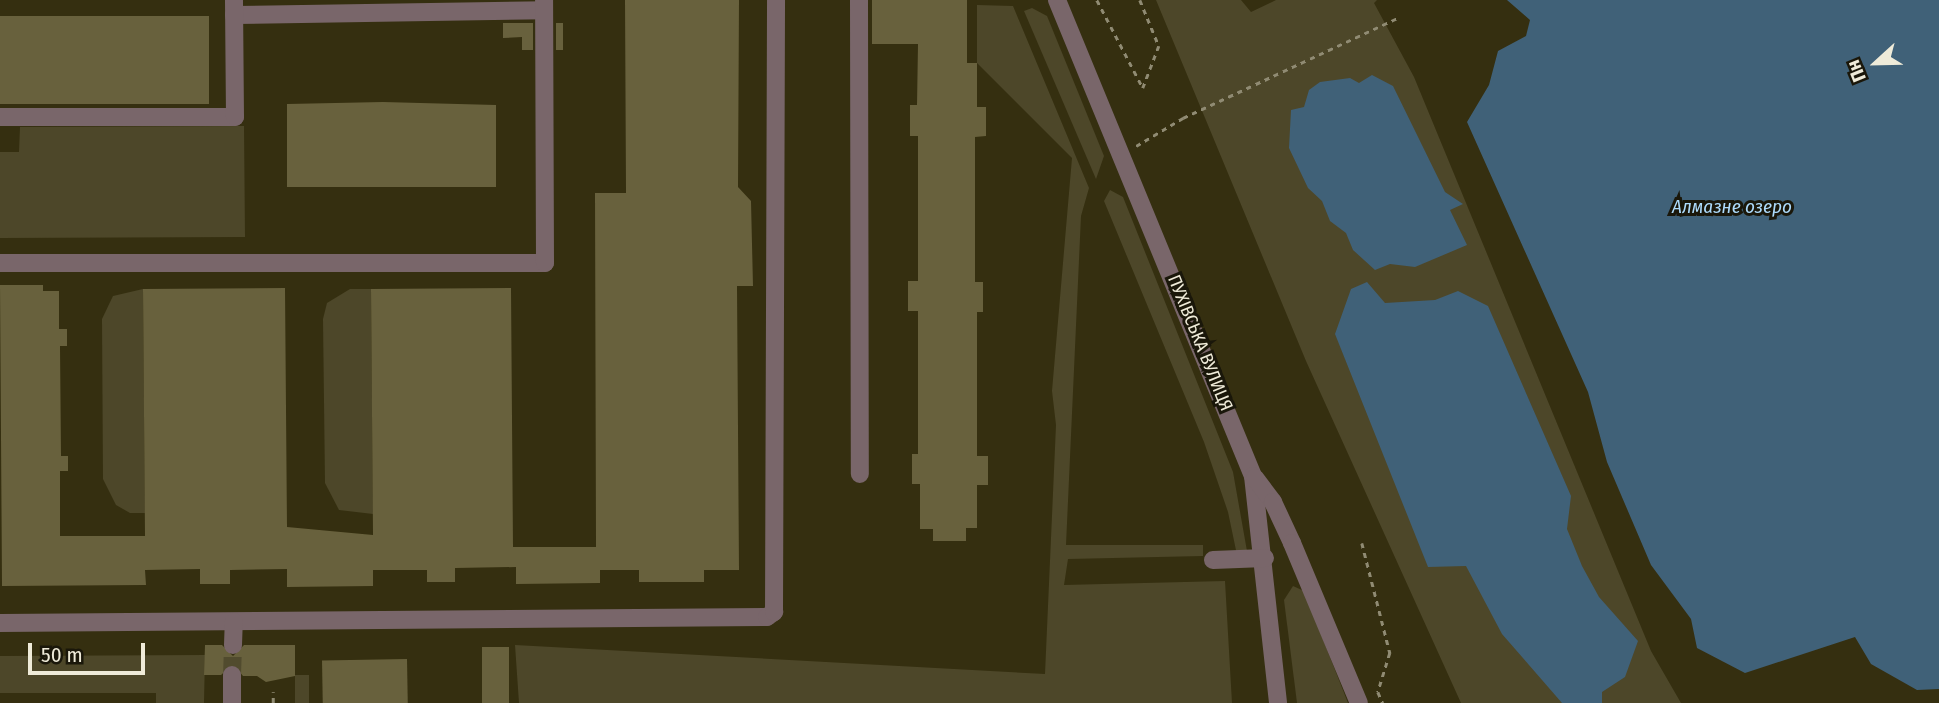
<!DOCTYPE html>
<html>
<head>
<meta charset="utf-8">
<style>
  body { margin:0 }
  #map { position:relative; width:1939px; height:703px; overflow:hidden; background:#352f10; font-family:"Fira Sans Condensed",sans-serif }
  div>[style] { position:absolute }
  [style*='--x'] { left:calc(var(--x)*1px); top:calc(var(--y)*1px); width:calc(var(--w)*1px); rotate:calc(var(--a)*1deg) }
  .green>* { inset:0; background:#4d4729; transform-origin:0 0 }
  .water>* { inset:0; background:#406178 }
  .building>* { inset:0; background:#68613d; transform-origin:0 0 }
  .minor-tunnel>* { height:18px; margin-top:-9px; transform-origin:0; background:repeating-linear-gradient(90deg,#514b2e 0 18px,transparent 0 27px) }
  .path>* { height:2.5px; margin-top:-1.25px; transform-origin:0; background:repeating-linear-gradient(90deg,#908b73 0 5px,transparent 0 10px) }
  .minor>* { height:18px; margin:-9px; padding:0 9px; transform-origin:9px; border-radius:9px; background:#79666a }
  span { translate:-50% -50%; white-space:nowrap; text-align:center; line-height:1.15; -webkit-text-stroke:6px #1a170a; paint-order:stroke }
  .street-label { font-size:18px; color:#efebd9 }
  .water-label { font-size:19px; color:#addbfc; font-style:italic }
  .north { position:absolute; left:1841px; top:28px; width:70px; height:70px; -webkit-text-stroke:5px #1a170a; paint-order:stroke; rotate:248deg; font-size:19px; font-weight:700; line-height:28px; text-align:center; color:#efebd9 }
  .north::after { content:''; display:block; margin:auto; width:24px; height:32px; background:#efebd9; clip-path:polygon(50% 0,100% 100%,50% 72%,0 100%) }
  .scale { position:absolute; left:28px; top:643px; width:117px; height:32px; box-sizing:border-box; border:4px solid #efebd9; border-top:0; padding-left:9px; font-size:21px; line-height:24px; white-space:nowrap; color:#efebd9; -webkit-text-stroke:5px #1a170a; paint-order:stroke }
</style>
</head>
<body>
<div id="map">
  <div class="green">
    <i style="clip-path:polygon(1156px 0,1241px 0,1251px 12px,1276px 0,1377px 0,1374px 3px,1414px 77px,1651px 651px,1681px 703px,1461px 703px,1306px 361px)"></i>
    <i style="clip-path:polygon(977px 5px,1013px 6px,1089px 188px,1081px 216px,1066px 545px,1203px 545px,1203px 556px,1068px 559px,1064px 585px,1225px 581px,1232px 703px,519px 703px,515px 645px,1045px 674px,1056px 425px,1052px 391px,1072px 158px,977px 63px)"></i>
    <i style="clip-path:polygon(1032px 8px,1047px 16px,1104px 156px,1096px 179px,1024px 11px)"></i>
    <i style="clip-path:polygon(244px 126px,245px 237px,0 238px,0 152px,19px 152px,20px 127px)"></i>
    <i style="clip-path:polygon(1110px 190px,1123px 197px,1233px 472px,1247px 551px,1237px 555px,1228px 512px,1204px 442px,1104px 201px)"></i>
    <i style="clip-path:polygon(143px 289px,145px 513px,130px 513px,116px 505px,103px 479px,102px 319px,113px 296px)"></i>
    <i style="clip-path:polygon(350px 289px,371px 289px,373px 514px,339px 510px,325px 483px,323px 319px,327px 303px)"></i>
    <i style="clip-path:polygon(1293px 586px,1304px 591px,1348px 703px,1297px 703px,1284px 600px)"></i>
    <i style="clip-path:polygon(205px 655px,204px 703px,156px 703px,156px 693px,0 693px,0 656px)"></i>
    <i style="left:309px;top:675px;width:28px;height:14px;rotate:90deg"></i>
  </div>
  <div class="water">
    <i style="clip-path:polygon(1507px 0,1939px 0,1939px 689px,1917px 690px,1871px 664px,1855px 637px,1745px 673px,1697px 648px,1691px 619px,1651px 565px,1607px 462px,1588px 392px,1467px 122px,1489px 85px,1498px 51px,1526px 36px,1530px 20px)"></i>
    <i style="clip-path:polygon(1372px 75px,1393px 86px,1445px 192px,1463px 204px,1450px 210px,1467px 245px,1415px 267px,1390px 264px,1375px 270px,1353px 250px,1346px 233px,1330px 221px,1322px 201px,1308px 188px,1289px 148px,1291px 110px,1304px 107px,1309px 90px,1320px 82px,1350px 78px,1359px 83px)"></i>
    <i style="clip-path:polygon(1367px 282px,1385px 303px,1435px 300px,1458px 291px,1488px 306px,1571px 496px,1567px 529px,1582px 566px,1599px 597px,1638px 641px,1625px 677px,1602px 692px,1602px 703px,1562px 703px,1502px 634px,1466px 566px,1428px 567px,1335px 334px,1351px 289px)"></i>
  </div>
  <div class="building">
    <i style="clip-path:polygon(625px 0,739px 0,738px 187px,751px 201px,753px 286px,737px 286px,739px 570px,704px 570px,704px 582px,639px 582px,639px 570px,600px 570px,600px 583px,516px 584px,516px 567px,455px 568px,455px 582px,427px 582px,427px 570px,373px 570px,373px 586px,287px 587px,287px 569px,230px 570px,230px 584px,200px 584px,200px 569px,145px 570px,146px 585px,2px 586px,0 285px,43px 285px,43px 291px,59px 291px,59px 329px,67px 329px,67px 346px,60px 346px,61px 456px,68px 456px,68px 471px,60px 471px,60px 536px,145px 536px,143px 289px,285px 288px,287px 527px,373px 535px,371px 289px,511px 288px,513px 547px,596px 547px,595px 193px,626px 193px)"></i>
    <i style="clip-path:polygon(872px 0,967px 0,967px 63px,977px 63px,977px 107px,986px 107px,986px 136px,975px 137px,975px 282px,983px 282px,983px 312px,977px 312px,977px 456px,988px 456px,988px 485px,977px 485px,977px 528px,966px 528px,966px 541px,933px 541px,933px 529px,920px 529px,920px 484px,912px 484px,912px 454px,918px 454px,918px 311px,908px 311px,908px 281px,918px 281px,918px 136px,910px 136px,910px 105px,917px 105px,918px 44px,872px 44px)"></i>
    <i style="left:0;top:16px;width:209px;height:88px"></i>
    <i style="clip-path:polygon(503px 23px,533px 23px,533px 50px,522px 50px,522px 37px,503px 38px)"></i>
    <i style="left:556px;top:23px;width:7px;height:27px"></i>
    <i style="clip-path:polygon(383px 102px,496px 105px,496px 187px,287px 187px,287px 104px)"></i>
    <i style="clip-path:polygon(205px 645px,222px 645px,233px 656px,244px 645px,295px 645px,295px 676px,266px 682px,257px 676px,243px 676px,233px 664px,221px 675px,204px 675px)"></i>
    <i style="left:482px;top:647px;width:27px;height:56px"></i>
    <i style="left:407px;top:659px;width:44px;height:85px;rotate:89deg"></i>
  </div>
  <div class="minor-tunnel">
    <i style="--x:232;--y:675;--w:30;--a:-88"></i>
  </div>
  <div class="path">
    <i style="--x:1097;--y:0;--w:99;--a:62.4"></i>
    <i style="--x:1140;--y:0;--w:50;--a:67.6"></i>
    <i style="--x:1159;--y:46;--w:45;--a:110.9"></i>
    <i style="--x:1136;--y:146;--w:55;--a:-30.8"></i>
    <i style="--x:1183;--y:118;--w:236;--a:-25"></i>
    <i style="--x:1362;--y:543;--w:114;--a:75.7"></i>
    <i style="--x:1390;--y:653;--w:41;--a:107.1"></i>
    <i style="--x:1378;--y:692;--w:12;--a:66"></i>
    <i style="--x:273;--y:703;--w:11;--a:-90"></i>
  </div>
  <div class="minor">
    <i style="--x:859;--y:0;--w:474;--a:89.9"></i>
    <i style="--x:1057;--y:0;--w:515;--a:67.62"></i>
    <i style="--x:1253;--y:476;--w:228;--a:83.7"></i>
    <i style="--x:234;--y:15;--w:310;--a:-0.9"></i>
    <i style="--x:0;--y:117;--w:235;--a:0"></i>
    <i style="--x:235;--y:117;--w:117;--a:-90.5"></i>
    <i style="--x:0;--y:263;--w:545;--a:0"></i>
    <i style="--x:545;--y:263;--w:263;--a:-90.2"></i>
    <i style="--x:1255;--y:478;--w:30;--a:53"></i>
    <i style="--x:1273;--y:502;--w:45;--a:65.1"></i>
    <i style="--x:1292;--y:543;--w:173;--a:67.3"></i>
    <i style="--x:1213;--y:560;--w:52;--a:-2.2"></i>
    <i style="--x:0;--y:623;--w:767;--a:-0.45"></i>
    <i style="--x:767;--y:617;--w:9;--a:-36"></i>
    <i style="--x:774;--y:612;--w:612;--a:-89.81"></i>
    <i style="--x:233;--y:645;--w:23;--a:-88"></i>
    <i style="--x:232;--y:703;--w:28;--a:-90"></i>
  </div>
  <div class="street-label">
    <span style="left:1200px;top:343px;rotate:68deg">ПУХІВСЬКА ВУЛИЦЯ</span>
  </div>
  <div class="water-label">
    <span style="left:1732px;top:207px">Алмазне озеро</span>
  </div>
  <div class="north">Пн</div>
  <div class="scale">50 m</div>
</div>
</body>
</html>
